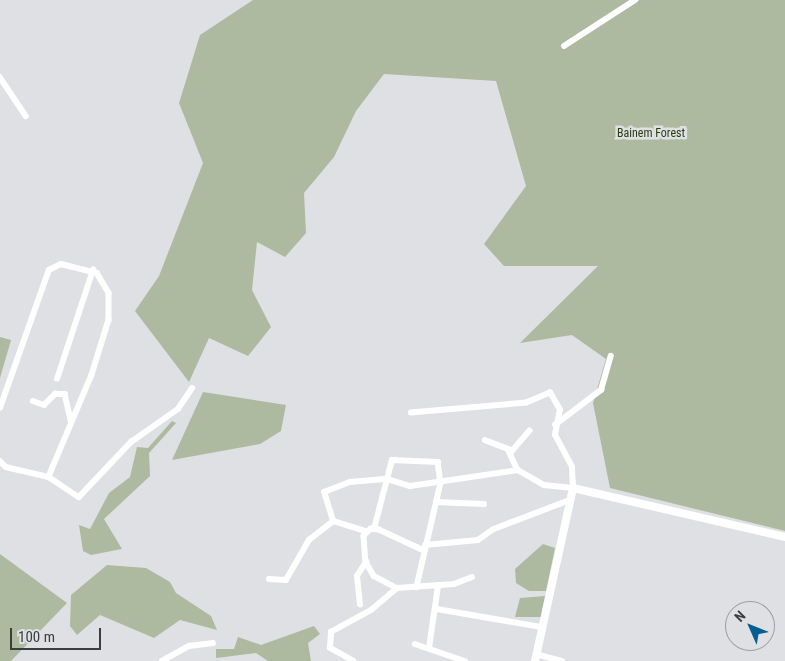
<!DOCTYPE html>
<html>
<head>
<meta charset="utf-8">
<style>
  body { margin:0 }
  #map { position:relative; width:785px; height:661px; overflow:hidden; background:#dee0e4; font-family:"Roboto Condensed",sans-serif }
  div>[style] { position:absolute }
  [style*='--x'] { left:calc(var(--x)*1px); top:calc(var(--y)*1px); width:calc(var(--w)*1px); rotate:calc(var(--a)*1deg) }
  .green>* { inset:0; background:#adbaa0 }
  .minor>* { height:5.5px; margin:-2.75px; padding:0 2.75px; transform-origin:2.75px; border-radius:2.75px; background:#fff }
  .tertiary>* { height:8px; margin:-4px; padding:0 4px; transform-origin:4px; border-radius:4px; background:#fff }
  span { translate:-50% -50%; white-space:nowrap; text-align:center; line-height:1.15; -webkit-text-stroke:5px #dee0e4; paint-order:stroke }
  .park-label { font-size:12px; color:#2b3d0f }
  .north { position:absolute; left:725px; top:601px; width:50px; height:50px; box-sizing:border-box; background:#dee0e4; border:1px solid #9d9fa2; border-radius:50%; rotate:314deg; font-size:14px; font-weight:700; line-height:20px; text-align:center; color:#3c3d3e }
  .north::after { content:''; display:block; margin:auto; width:18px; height:22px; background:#065f90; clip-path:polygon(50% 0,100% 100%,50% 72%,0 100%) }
  .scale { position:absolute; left:10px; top:628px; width:91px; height:22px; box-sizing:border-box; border:2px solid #3c3d3e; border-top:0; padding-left:6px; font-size:15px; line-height:18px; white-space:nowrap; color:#3c3d3e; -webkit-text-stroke:4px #dee0e4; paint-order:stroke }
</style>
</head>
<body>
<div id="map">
  <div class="green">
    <i style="clip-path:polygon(253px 0,785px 0,785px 531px,610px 488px,593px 403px,606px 359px,572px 335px,520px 343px,598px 266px,504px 266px,484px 244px,526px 186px,496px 81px,384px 74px,356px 111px,334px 157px,304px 193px,306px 233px,285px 257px,257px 242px,252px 290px,271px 327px,248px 356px,209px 338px,189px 382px,135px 311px,159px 276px,203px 163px,179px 103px,200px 35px)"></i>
    <i style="clip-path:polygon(0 337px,11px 340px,0 378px)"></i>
    <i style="clip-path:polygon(203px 392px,286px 405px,281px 431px,260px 444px,172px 460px)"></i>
    <i style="clip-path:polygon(172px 421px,176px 423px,149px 453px,150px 476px,104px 519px,122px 549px,91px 555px,83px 551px,79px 525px,90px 529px,109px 493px,130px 477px,137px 447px,148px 448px)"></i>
    <i style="clip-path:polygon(543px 544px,555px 548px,546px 591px,529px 591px,516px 583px,515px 569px)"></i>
    <i style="clip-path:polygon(0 554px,67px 603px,11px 661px,0 661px)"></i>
    <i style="clip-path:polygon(107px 565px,146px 568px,170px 582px,176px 593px,211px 616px,217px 630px,180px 620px,154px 638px,100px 615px,77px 635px,70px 626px,71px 595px)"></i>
    <i style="clip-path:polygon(545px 596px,541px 617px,515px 617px,520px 598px)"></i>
    <i style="clip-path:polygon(314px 626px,320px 634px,308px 643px,311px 661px,268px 661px,256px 653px,216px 658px,216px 649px,234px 649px,238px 637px,261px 645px)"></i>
  </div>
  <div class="minor">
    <i style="--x:564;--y:46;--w:85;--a:-32.9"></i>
    <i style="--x:0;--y:77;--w:47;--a:56.3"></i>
    <i style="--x:57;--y:379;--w:115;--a:-71.7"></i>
    <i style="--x:33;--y:401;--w:12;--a:20"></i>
    <i style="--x:44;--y:405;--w:16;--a:-45"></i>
    <i style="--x:55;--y:394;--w:10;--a:0"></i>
    <i style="--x:65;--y:394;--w:27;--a:77"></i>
    <i style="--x:0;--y:408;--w:146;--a:-70.5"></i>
    <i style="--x:49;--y:270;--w:13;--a:-27"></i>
    <i style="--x:61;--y:264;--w:37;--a:14"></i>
    <i style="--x:97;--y:273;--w:23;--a:59"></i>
    <i style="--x:109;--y:293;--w:27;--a:90"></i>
    <i style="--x:109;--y:320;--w:58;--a:107.2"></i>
    <i style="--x:92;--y:375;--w:111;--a:112.9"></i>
    <i style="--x:555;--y:425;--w:58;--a:-37.3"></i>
    <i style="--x:601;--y:390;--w:35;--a:-74"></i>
    <i style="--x:485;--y:440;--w:25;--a:21"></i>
    <i style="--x:508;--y:449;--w:23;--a:65"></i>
    <i style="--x:511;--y:452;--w:28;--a:-49"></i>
    <i style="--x:0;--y:461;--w:8;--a:45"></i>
    <i style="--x:6;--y:467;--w:44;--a:13.1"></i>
    <i style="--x:49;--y:477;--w:36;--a:34"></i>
    <i style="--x:79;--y:497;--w:76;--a:-46.6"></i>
    <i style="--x:131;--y:442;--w:57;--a:-35.1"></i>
    <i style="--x:178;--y:409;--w:25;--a:-56"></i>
    <i style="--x:436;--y:502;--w:48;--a:2.4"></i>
    <i style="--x:333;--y:521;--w:30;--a:-107"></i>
    <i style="--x:324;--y:492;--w:28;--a:-21"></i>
    <i style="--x:350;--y:482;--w:37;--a:-5"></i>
    <i style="--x:387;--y:479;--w:24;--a:17"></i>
    <i style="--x:410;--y:486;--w:109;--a:-8.4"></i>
    <i style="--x:518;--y:470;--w:30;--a:30"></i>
    <i style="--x:544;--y:485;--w:29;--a:6"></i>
    <i style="--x:573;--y:488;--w:21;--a:-93"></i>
    <i style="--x:572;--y:467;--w:36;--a:-118"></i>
    <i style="--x:555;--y:435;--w:25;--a:-79"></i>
    <i style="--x:560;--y:410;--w:20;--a:-120"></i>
    <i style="--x:550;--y:393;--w:25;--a:157"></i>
    <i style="--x:527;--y:403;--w:116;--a:175.1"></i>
    <i style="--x:374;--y:529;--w:71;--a:-75.4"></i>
    <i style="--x:392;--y:460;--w:46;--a:2.5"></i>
    <i style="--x:438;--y:462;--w:21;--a:82"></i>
    <i style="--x:441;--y:483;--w:107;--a:103"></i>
    <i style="--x:425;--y:545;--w:53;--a:-5.4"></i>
    <i style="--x:478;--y:540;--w:19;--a:-35"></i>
    <i style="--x:494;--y:529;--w:81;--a:-20.9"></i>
    <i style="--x:424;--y:551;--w:50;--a:-155"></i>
    <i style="--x:379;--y:530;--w:8;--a:-173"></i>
    <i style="--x:371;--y:529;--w:10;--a:135"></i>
    <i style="--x:364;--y:536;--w:26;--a:86"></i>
    <i style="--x:366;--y:562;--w:16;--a:60"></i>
    <i style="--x:374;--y:576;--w:26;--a:28"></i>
    <i style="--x:397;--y:588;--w:57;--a:-4"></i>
    <i style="--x:454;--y:584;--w:19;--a:-21"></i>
    <i style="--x:269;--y:579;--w:17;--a:3"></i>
    <i style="--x:286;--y:580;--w:46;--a:-60.1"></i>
    <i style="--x:309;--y:540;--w:31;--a:-38"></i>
    <i style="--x:333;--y:521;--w:34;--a:17"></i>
    <i style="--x:360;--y:605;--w:29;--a:-96"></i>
    <i style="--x:357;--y:576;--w:17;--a:-57"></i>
    <i style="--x:437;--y:609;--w:106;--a:9.8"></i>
    <i style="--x:415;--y:644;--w:53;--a:18.8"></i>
    <i style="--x:429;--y:648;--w:63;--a:-81.7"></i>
    <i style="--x:536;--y:654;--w:27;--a:15"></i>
    <i style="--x:162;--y:661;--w:31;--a:-29"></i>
    <i style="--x:189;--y:646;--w:24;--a:-7"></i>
    <i style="--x:353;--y:661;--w:26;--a:-151"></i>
    <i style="--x:330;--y:648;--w:16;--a:-86"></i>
    <i style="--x:331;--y:632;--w:46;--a:-28.8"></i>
    <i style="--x:371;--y:610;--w:34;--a:-40"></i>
  </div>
  <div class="tertiary">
    <i style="--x:535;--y:661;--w:177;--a:-77.6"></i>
    <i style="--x:573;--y:488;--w:218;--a:13"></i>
  </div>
  <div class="park-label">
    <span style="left:651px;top:134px">Bainem Forest</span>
  </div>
  <div class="north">N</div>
  <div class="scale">100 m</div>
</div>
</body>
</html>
